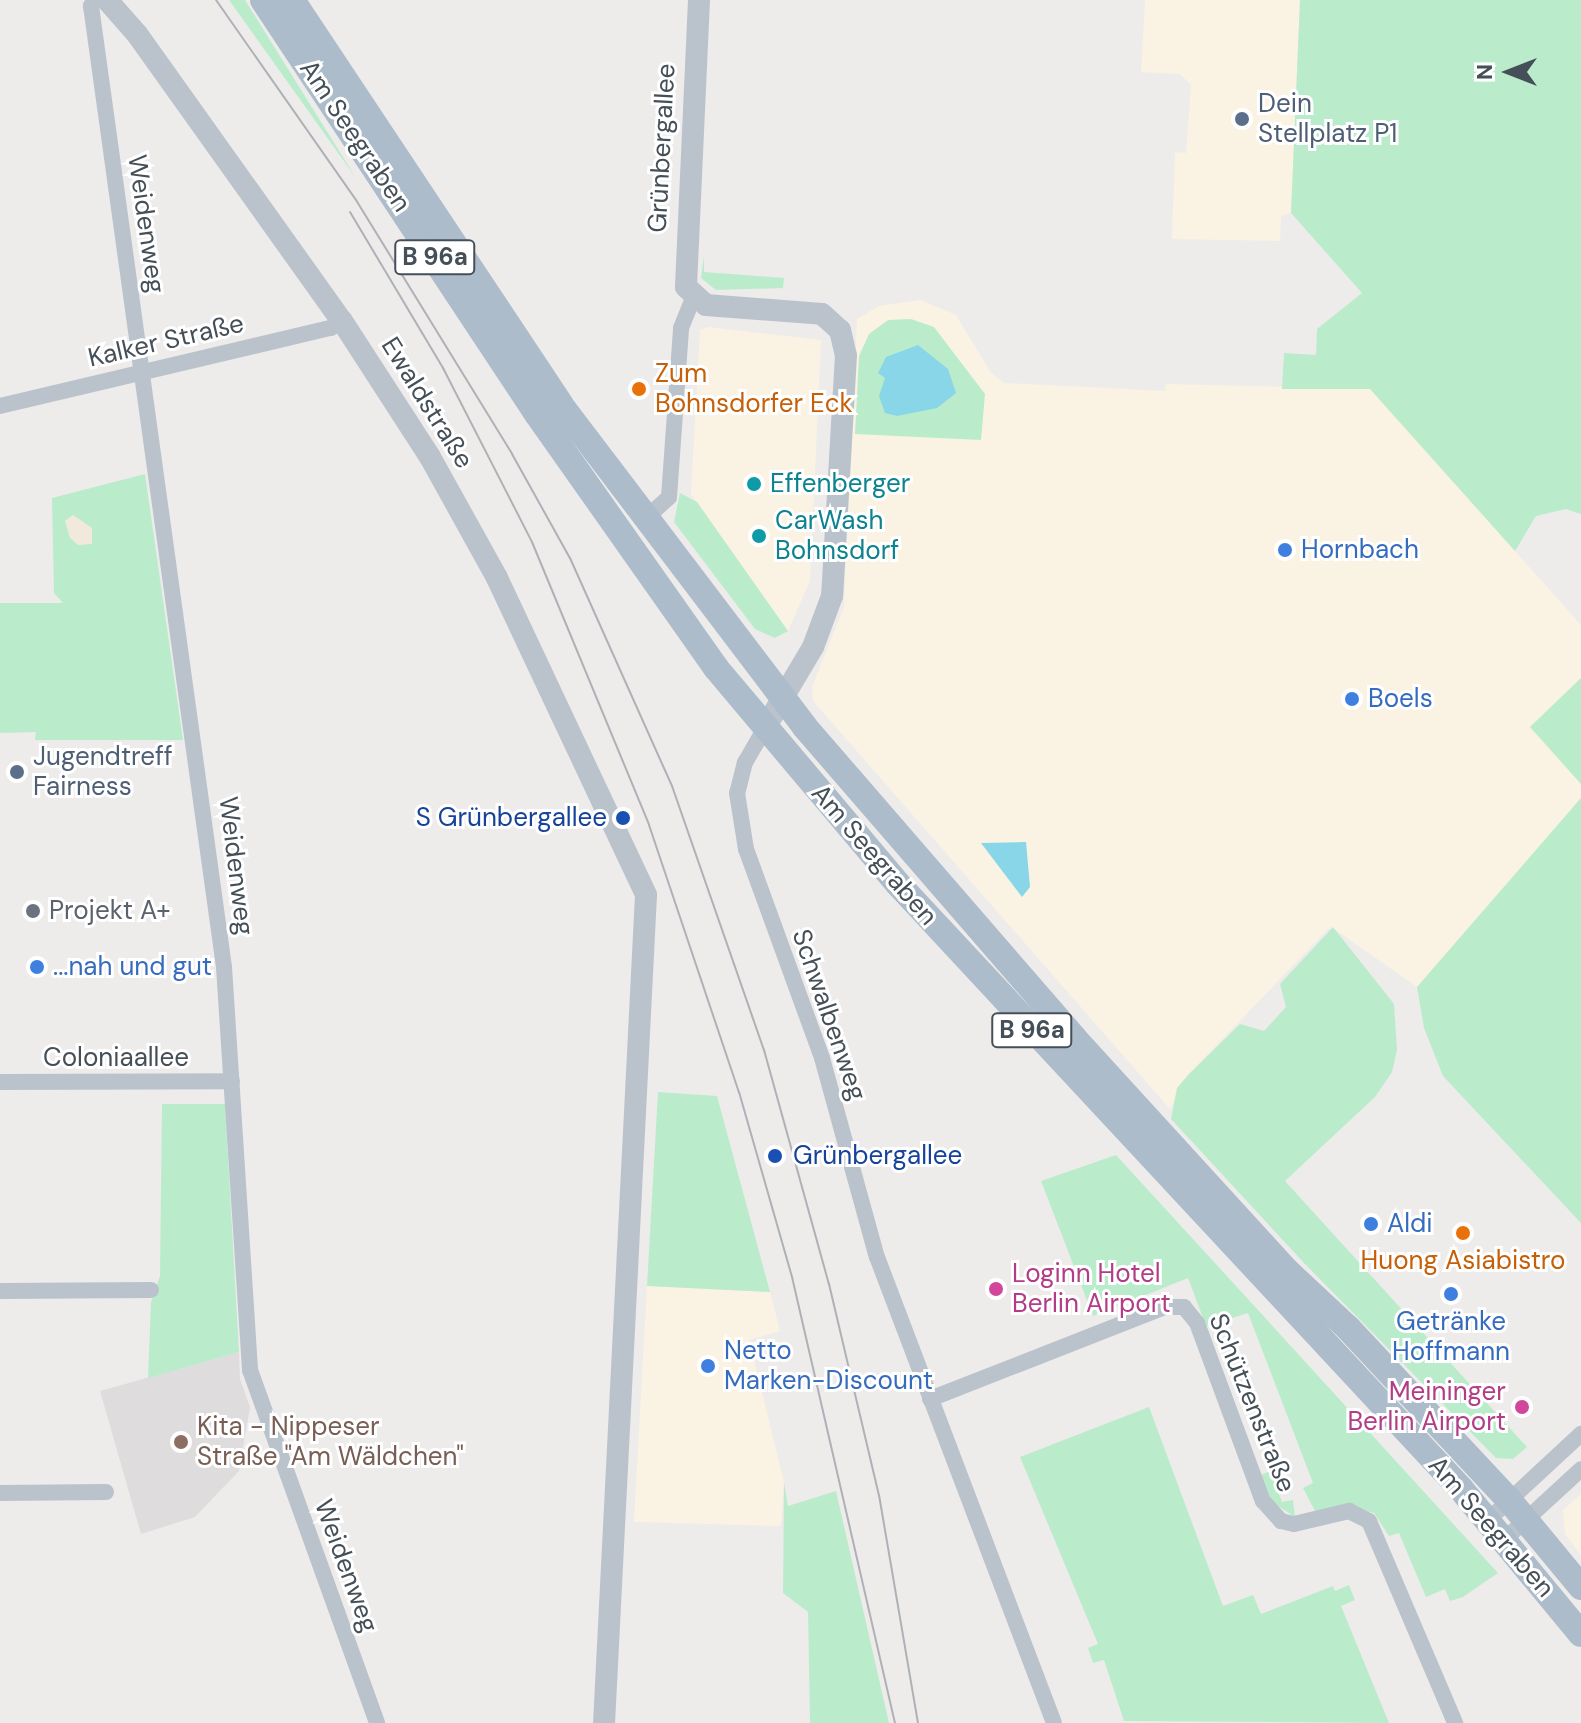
<!DOCTYPE html>
<html>
<head>
<meta charset="utf-8">
<style>
  body { margin:0 }
  #map { position:relative; width:1581px; height:1723px; overflow:hidden; background:#eeebeb; font-family:"DM Sans",sans-serif }
  div>[style] { position:absolute }
  [style*='--x'] { left:calc(var(--x)*1px); top:calc(var(--y)*1px); width:calc(var(--w)*1px); rotate:calc(var(--a)*1deg) }
  .commercial>* { inset:0; background:#faf3e3 }
  .education>* { inset:0; background:#dfdcdd }
  .green>* { inset:0; background:#baeccc }
  .sand>* { inset:0; background:#f0e9dc }
  .water>* { inset:0; background:#88d6e7 }
  .minor>* { height:16px; margin:-8px; padding:0 8px; transform-origin:8px; border-radius:8px; background:#bac3cb }
  .tertiary>* { height:22px; margin:-11px; padding:0 11px; transform-origin:11px; border-radius:11px; background:#bac3cb }
  .primary>* { height:26px; margin:-13px; padding:0 13px; transform-origin:13px; border-radius:13px; background:#acbcca }
  .tram>* { height:2px; margin:-1px; padding:0 1px; transform-origin:1px; border-radius:1px; background:#aeb1b6 }
  .dots>* { width:22px; height:22px; translate:-50% -50%; box-sizing:border-box; border:4px solid #fff; border-radius:50% }
  span { translate:-50% -50%; white-space:nowrap; text-align:center; line-height:1.15; -webkit-text-stroke:6px #fff; paint-order:stroke }
  .shield-label span { padding:2px 6px; background:#fff; border:2px solid; border-radius:6px; -webkit-text-stroke-width:0 }
  .shield-label { font-size:24px; color:#454f58; font-weight:700 }
  .service-label { font-size:26px; color:#4e5e75 }
  .left { translate:0 -50%; text-align:left }
  .street-label { font-size:26px; color:#454f58 }
  .food-label { font-size:26px; color:#c56008 }
  .culture-label { font-size:26px; color:#0d838f }
  .shop-label { font-size:26px; color:#366cbe }
  .transit-label { font-size:26px; color:#164399 }
  .right { translate:-100% -50%; text-align:right }
  .worship-label { font-size:26px; color:#5b616d }
  .hotel-label { font-size:26px; color:#b23c85 }
  .education-label { font-size:26px; color:#785e54 }
  .north { position:absolute; left:1469px; top:32px; width:80px; height:80px; -webkit-text-stroke:6px #fff; paint-order:stroke; rotate:270deg; font-size:22px; font-weight:700; line-height:32px; text-align:center; color:#454f58 }
  .north::after { content:''; display:block; margin:auto; width:28px; height:36px; background:#454f58; clip-path:polygon(50% 0,100% 100%,50% 72%,0 100%) }
</style>
</head>
<body>
<div id="map">
  <div class="commercial">
    <i style="clip-path:polygon(1145px 0,1300px 0,1291px 213px,1281px 216px,1280px 241px,1172px 239px,1175px 152px,1186px 153px,1191px 85px,1180px 74px,1141px 72px)"></i>
    <i style="clip-path:polygon(920px 300px,956px 315px,991px 373px,1004px 383px,1165px 391px,1166px 384px,1370px 389px,1581px 625px,1581px 678px,1530px 727px,1581px 784px,1581px 798px,1417px 987px,1333px 928px,1328px 929px,1188px 1075px,1170px 1109px,813px 701px,812px 687px,844px 607px,857px 319px,879px 306px)"></i>
    <i style="clip-path:polygon(709px 327px,821px 340px,810px 581px,788px 631px,691px 494px,700px 330px)"></i>
    <i style="clip-path:polygon(647px 1286px,770px 1292px,780px 1331px,749px 1340px,784px 1482px,781px 1526px,634px 1522px)"></i>
    <i style="clip-path:polygon(1581px 1494px,1581px 1555px,1565px 1534px,1563px 1510px)"></i>
  </div>
  <div class="education">
    <i style="clip-path:polygon(239px 1352px,240px 1379px,250px 1407px,239px 1471px,195px 1517px,141px 1534px,100px 1391px)"></i>
  </div>
  <div class="green">
    <i style="clip-path:polygon(229px 0,245px 0,356px 178px)"></i>
    <i style="clip-path:polygon(1300px 0,1581px 0,1581px 514px,1566px 509px,1536px 516px,1515px 551px,1370px 389px,1282px 389px,1284px 353px,1316px 355px,1317px 329px,1362px 293px,1291px 213px)"></i>
    <i style="clip-path:polygon(704px 256px,704px 272px,784px 278px,783px 288px,716px 290px,701px 278px)"></i>
    <i style="clip-path:polygon(911px 319px,934px 327px,985px 394px,981px 440px,855px 434px,859px 356px,869px 334px,888px 320px)"></i>
    <i style="clip-path:polygon(145px 474px,183px 740px,35px 740px,36px 732px,0 733px,0 603px,63px 603px,54px 593px,52px 498px)"></i>
    <i style="clip-path:polygon(680px 493px,697px 502px,788px 631px,775px 638px,755px 629px,674px 522px)"></i>
    <i style="clip-path:polygon(1581px 678px,1581px 784px,1530px 727px)"></i>
    <i style="clip-path:polygon(1581px 798px,1581px 1223px,1443px 1076px,1424px 1028px,1417px 987px)"></i>
    <i style="clip-path:polygon(1333px 927px,1394px 1004px,1397px 1050px,1392px 1072px,1375px 1097px,1285px 1181px,1527px 1447px,1513px 1459px,1496px 1458px,1304px 1263px,1171px 1119px,1177px 1088px,1188px 1075px,1240px 1024px,1264px 1031px,1286px 1007px,1280px 984px)"></i>
    <i style="clip-path:polygon(658px 1092px,717px 1096px,770px 1292px,647px 1286px)"></i>
    <i style="clip-path:polygon(162px 1104px,225px 1104px,239px 1352px,148px 1378px,151px 1302px,160px 1276px)"></i>
    <i style="clip-path:polygon(1116px 1155px,1258px 1310px,1498px 1573px,1463px 1597px,1450px 1601px,1445px 1589px,1426px 1597px,1399px 1533px,1389px 1536px,1374px 1513px,1346px 1505px,1316px 1513px,1303px 1488px,1313px 1483px,1248px 1313px,1206px 1326px,1188px 1278px,1093px 1316px,1041px 1181px)"></i>
    <i style="clip-path:polygon(1149px 1407px,1223px 1606px,1253px 1595px,1261px 1614px,1333px 1586px,1335px 1591px,1349px 1585px,1355px 1600px,1341px 1606px,1389px 1723px,1124px 1721px,1104px 1660px,1093px 1663px,1088px 1648px,1098px 1644px,1020px 1457px)"></i>
    <i style="clip-path:polygon(1270px 1471px,1282px 1502px,1293px 1500px,1295px 1517px,1272px 1502px,1261px 1475px)"></i>
    <i style="clip-path:polygon(784px 1482px,788px 1506px,836px 1491px,889px 1723px,810px 1723px,808px 1612px,783px 1593px)"></i>
  </div>
  <div class="sand">
    <i style="clip-path:polygon(73px 515px,92px 528px,92px 544px,78px 545px,70px 538px,65px 521px)"></i>
  </div>
  <div class="water">
    <i style="clip-path:polygon(918px 345px,948px 369px,956px 393px,937px 408px,897px 416px,885px 413px,879px 396px,885px 378px,878px 373px,886px 357px)"></i>
    <i style="clip-path:polygon(1026px 842px,1030px 887px,1022px 897px,981px 843px)"></i>
  </div>
  <div class="minor">
    <i style="--x:94;--y:0;--w:7;--a:117"></i>
    <i style="--x:91;--y:6;--w:970;--a:82.12"></i>
    <i style="--x:224;--y:967;--w:404;--a:86.3"></i>
    <i style="--x:250;--y:1370;--w:375;--a:70.2"></i>
    <i style="--x:0;--y:406;--w:340;--a:-13.3"></i>
    <i style="--x:331;--y:328;--w:13;--a:-32"></i>
    <i style="--x:646;--y:518;--w:31;--a:-42"></i>
    <i style="--x:669;--y:497;--w:169;--a:-85.9"></i>
    <i style="--x:681;--y:328;--w:32;--a:-68"></i>
    <i style="--x:765;--y:728;--w:39;--a:120"></i>
    <i style="--x:745;--y:762;--w:32;--a:104"></i>
    <i style="--x:737;--y:793;--w:57;--a:80.9"></i>
    <i style="--x:746;--y:849;--w:222;--a:70"></i>
    <i style="--x:822;--y:1058;--w:206;--a:74.6"></i>
    <i style="--x:877;--y:1257;--w:498;--a:69.2"></i>
    <i style="--x:0;--y:1082;--w:232;--a:-0.2"></i>
    <i style="--x:0;--y:1291;--w:151;--a:-0.4"></i>
    <i style="--x:930;--y:1399;--w:252;--a:-21.4"></i>
    <i style="--x:1165;--y:1307;--w:19;--a:0"></i>
    <i style="--x:1184;--y:1307;--w:21;--a:51"></i>
    <i style="--x:1197;--y:1323;--w:190;--a:69.7"></i>
    <i style="--x:1263;--y:1501;--w:27;--a:48"></i>
    <i style="--x:1281;--y:1521;--w:13;--a:13"></i>
    <i style="--x:1294;--y:1524;--w:57;--a:-13.3"></i>
    <i style="--x:1349;--y:1511;--w:22;--a:27"></i>
    <i style="--x:1369;--y:1521;--w:220;--a:66.9"></i>
    <i style="--x:0;--y:1493;--w:106;--a:-0.5"></i>
    <i style="--x:1488;--y:1520;--w:127;--a:-42.8"></i>
    <i style="--x:1505;--y:1539;--w:103;--a:-42.6"></i>
  </div>
  <div class="tertiary">
    <i style="--x:107;--y:0;--w:45;--a:48.6"></i>
    <i style="--x:137;--y:34;--w:353;--a:54.5"></i>
    <i style="--x:342;--y:321;--w:162;--a:57.1"></i>
    <i style="--x:430;--y:457;--w:138;--a:61"></i>
    <i style="--x:497;--y:578;--w:350;--a:64.8"></i>
    <i style="--x:646;--y:895;--w:829;--a:92.9"></i>
    <i style="--x:699;--y:0;--w:287;--a:92.6"></i>
    <i style="--x:686;--y:287;--w:27;--a:42"></i>
    <i style="--x:706;--y:305;--w:116;--a:4.4"></i>
    <i style="--x:822;--y:314;--w:24;--a:42"></i>
    <i style="--x:840;--y:330;--w:26;--a:77"></i>
    <i style="--x:846;--y:355;--w:241;--a:93.3"></i>
    <i style="--x:832;--y:596;--w:54;--a:110.4"></i>
    <i style="--x:813;--y:647;--w:94;--a:120.7"></i>
  </div>
  <div class="primary">
    <i style="--x:263;--y:0;--w:496;--a:56.5"></i>
    <i style="--x:537;--y:414;--w:311;--a:54.8"></i>
    <i style="--x:716;--y:668;--w:282;--a:49.9"></i>
    <i style="--x:898;--y:884;--w:826;--a:47.06"></i>
    <i style="--x:1461;--y:1489;--w:188;--a:50.4"></i>
    <i style="--x:292;--y:0;--w:485;--a:56.4"></i>
    <i style="--x:560;--y:404;--w:404;--a:52.8"></i>
    <i style="--x:804;--y:726;--w:413;--a:49.1"></i>
    <i style="--x:1074;--y:1038;--w:317;--a:47.6"></i>
    <i style="--x:1288;--y:1272;--w:82;--a:43"></i>
    <i style="--x:1348;--y:1328;--w:236;--a:46.9"></i>
    <i style="--x:1509;--y:1500;--w:113;--a:50.4"></i>
  </div>
  <div class="tram">
    <i style="--x:216;--y:0;--w:244;--a:55"></i>
    <i style="--x:356;--y:200;--w:298;--a:58.4"></i>
    <i style="--x:512;--y:454;--w:119;--a:60.9"></i>
    <i style="--x:570;--y:558;--w:250;--a:65.9"></i>
    <i style="--x:672;--y:786;--w:280;--a:70.8"></i>
    <i style="--x:764;--y:1050;--w:243;--a:74.5"></i>
    <i style="--x:829;--y:1284;--w:217;--a:76.7"></i>
    <i style="--x:879;--y:1495;--w:231;--a:80.3"></i>
    <i style="--x:350;--y:212;--w:182;--a:59.2"></i>
    <i style="--x:443;--y:368;--w:195;--a:62.9"></i>
    <i style="--x:532;--y:542;--w:306;--a:67.5"></i>
    <i style="--x:649;--y:825;--w:282;--a:71.4"></i>
    <i style="--x:739;--y:1092;--w:192;--a:74"></i>
    <i style="--x:792;--y:1277;--w:458;--a:77"></i>
  </div>
  <div class="dots">
    <i style="left:1242px;top:119px;background:#5c6f8a"></i>
    <i style="left:639px;top:389px;background:#e8710a"></i>
    <i style="left:754px;top:484px;background:#0f9aa8"></i>
    <i style="left:759px;top:536px;background:#0f9aa8"></i>
    <i style="left:1285px;top:550px;background:#3f7fe0"></i>
    <i style="left:1352px;top:699px;background:#3f7fe0"></i>
    <i style="left:17px;top:772px;background:#5c6f8a"></i>
    <i style="left:623px;top:818px;background:#1a4fb4"></i>
    <i style="left:33px;top:911px;background:#6b7280"></i>
    <i style="left:37px;top:967px;background:#3f7fe0"></i>
    <i style="left:775px;top:1156px;background:#1a4fb4"></i>
    <i style="left:1371px;top:1224px;background:#3f7fe0"></i>
    <i style="left:1463px;top:1233px;background:#e8710a"></i>
    <i style="left:996px;top:1289px;background:#d1479c"></i>
    <i style="left:1451px;top:1294px;background:#3f7fe0"></i>
    <i style="left:708px;top:1366px;background:#3f7fe0"></i>
    <i style="left:1522px;top:1407px;background:#d1479c"></i>
    <i style="left:181px;top:1442px;background:#8d6e63"></i>
  </div>
  <div class="shield-label">
    <span style="left:435px;top:257px">B 96a</span>
    <span style="left:1032px;top:1030px">B 96a</span>
  </div>
  <div class="service-label">
    <span class="left" style="left:1258px;top:119px">Dein<br>Stellplatz P1</span>
    <span class="left" style="left:33px;top:772px">Jugendtreff<br>Fairness</span>
  </div>
  <div class="street-label">
    <span style="left:355px;top:136px;rotate:56deg">Am Seegraben</span>
    <span style="left:662px;top:148px;rotate:-87deg">Grünbergallee</span>
    <span style="left:146px;top:224px;rotate:82deg">Weidenweg</span>
    <span style="left:166px;top:341px;rotate:-13deg">Kalker Straße</span>
    <span style="left:427px;top:403px;rotate:58deg">Ewaldstraße</span>
    <span style="left:874px;top:855px;rotate:49deg">Am Seegraben</span>
    <span style="left:236px;top:866px;rotate:83deg">Weidenweg</span>
    <span style="left:829px;top:1015px;rotate:71deg">Schwalbenweg</span>
    <span style="left:116px;top:1058px">Coloniaallee</span>
    <span style="left:1252px;top:1403px;rotate:68deg">Schützenstraße</span>
    <span style="left:1491px;top:1527px;rotate:49deg">Am Seegraben</span>
    <span style="left:346px;top:1566px;rotate:70deg">Weidenweg</span>
  </div>
  <div class="food-label">
    <span class="left" style="left:655px;top:389px">Zum<br>Bohnsdorfer Eck</span>
    <span style="left:1463px;top:1261px">Huong Asiabistro</span>
  </div>
  <div class="culture-label">
    <span class="left" style="left:770px;top:484px">Effenberger</span>
    <span class="left" style="left:775px;top:536px">CarWash<br>Bohnsdorf</span>
  </div>
  <div class="shop-label">
    <span class="left" style="left:1301px;top:550px">Hornbach</span>
    <span class="left" style="left:1368px;top:699px">Boels</span>
    <span class="left" style="left:53px;top:967px">...nah und gut</span>
    <span class="left" style="left:1387px;top:1224px">Aldi</span>
    <span style="left:1451px;top:1337px">Getränke<br>Hoffmann</span>
    <span class="left" style="left:724px;top:1366px">Netto<br>Marken-Discount</span>
  </div>
  <div class="transit-label">
    <span class="right" style="left:607px;top:818px">S Grünbergallee</span>
    <span class="left" style="left:793px;top:1156px">Grünbergallee</span>
  </div>
  <div class="worship-label">
    <span class="left" style="left:49px;top:911px">Projekt A+</span>
  </div>
  <div class="hotel-label">
    <span class="left" style="left:1012px;top:1289px">Loginn Hotel<br>Berlin Airport</span>
    <span class="right" style="left:1506px;top:1407px">Meininger<br>Berlin Airport</span>
  </div>
  <div class="education-label">
    <span class="left" style="left:197px;top:1442px">Kita - Nippeser<br>Straße "Am Wäldchen"</span>
  </div>
  <div class="north">N</div>
</div>
</body>
</html>
